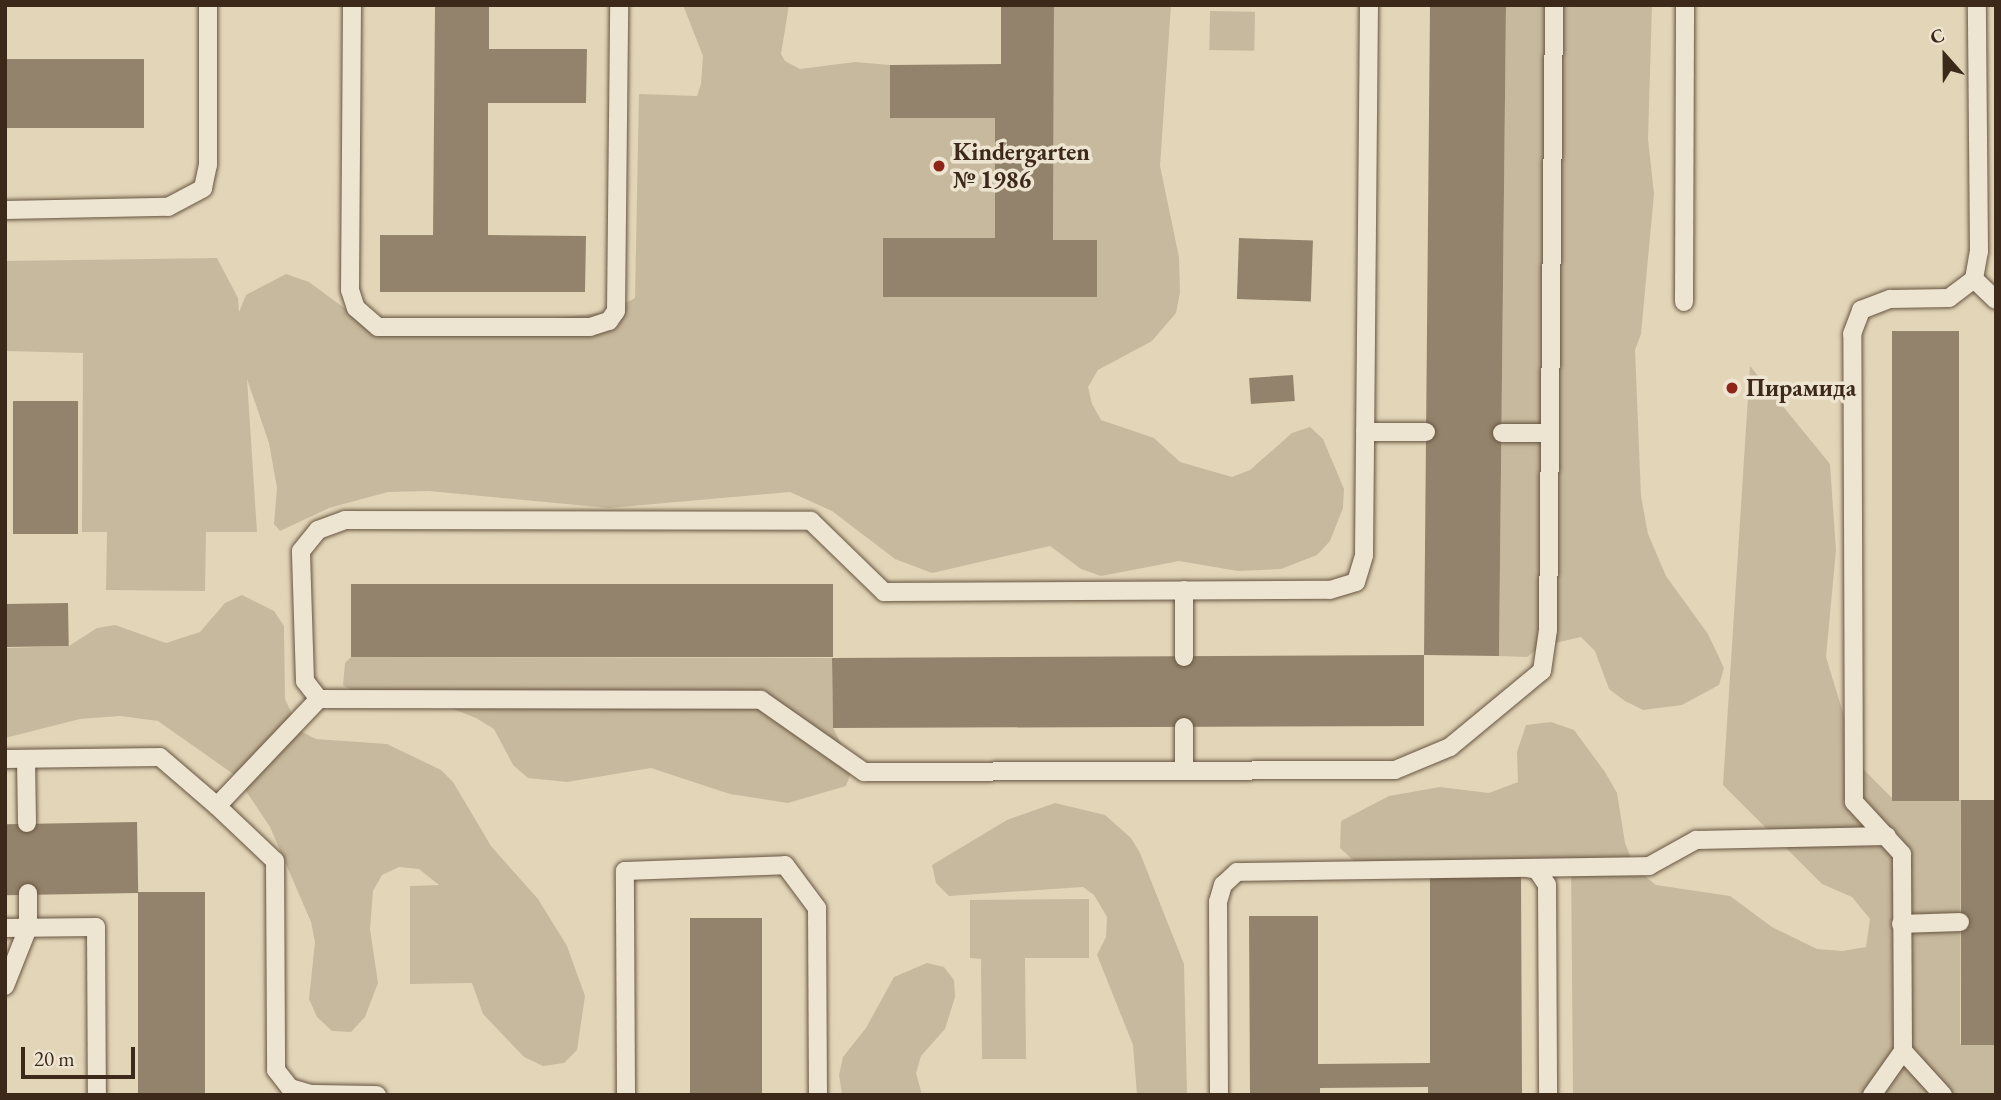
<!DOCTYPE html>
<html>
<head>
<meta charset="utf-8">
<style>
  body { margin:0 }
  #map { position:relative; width:2001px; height:1100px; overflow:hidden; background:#e3d6b8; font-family:"EB Garamond",serif }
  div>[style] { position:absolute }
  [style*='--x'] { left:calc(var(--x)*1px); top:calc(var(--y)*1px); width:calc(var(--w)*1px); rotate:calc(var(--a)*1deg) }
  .green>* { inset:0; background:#c7b99d; transform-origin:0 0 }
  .building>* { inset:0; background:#93836c; transform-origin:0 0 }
  .roads { filter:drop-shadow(0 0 2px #665441) drop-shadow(0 0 2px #665441) }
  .service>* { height:18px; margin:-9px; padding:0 9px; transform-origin:9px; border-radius:9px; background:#ede4d1 }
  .dots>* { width:19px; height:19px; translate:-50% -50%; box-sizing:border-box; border:4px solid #ede4d1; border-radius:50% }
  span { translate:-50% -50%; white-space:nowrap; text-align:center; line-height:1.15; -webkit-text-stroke:7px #ede4d1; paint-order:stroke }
  .poi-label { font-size:24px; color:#3c2919; font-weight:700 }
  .left { translate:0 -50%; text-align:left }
  .frame { position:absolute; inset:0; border:7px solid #3c2919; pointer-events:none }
  .north { position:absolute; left:1910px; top:21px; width:70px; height:70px; -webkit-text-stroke:5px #ede4d1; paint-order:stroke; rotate:339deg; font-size:19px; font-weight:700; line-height:28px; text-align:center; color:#3c2919 }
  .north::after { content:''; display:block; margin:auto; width:24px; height:32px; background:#3c2919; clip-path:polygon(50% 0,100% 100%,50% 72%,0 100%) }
  .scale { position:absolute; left:21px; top:1047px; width:114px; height:32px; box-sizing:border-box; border:4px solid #3c2919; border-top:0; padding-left:9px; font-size:21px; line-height:24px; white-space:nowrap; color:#3c2919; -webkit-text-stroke:5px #ede4d1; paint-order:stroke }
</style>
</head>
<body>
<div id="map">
  <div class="green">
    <i style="clip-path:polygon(683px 5px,789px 5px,781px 54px,785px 61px,800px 69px,855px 62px,890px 65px,890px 118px,995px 118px,995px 238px,883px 238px,883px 297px,1096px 297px,1097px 240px,1053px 240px,1054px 5px,1171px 5px,1160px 166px,1179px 257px,1180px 293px,1176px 313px,1152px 341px,1098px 370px,1088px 387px,1092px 404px,1101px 420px,1154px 438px,1180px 462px,1232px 477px,1250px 470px,1292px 433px,1310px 427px,1323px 439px,1344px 489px,1343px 508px,1330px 541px,1317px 555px,1281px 569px,1238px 571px,1179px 561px,1101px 576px,1081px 569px,1050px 546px,932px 573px,895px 559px,832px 511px,790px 492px,609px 508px,429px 491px,388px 492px,329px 508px,280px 531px,274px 524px,277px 488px,269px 443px,247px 379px,257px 532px,206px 532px,205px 591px,106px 590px,107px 532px,82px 532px,83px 353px,5px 351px,5px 261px,217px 258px,238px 298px,239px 312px,246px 295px,286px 274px,309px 282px,351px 313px,377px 321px,535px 320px,608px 312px,635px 298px,639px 94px,697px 96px,701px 84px,703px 56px)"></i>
    <i style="clip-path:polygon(1506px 5px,1652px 5px,1648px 139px,1654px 194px,1641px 334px,1635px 350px,1641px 496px,1648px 534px,1666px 576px,1708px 634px,1724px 668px,1719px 685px,1682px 705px,1643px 710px,1625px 701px,1609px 689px,1595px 651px,1581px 637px,1542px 646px,1527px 657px,1499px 656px)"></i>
    <i style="left:1210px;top:11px;width:45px;height:39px;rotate:1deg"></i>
    <i style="clip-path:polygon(1750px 366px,1830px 464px,1836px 550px,1826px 657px,1859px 765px,1895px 801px,1961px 800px,1960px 1044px,1996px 1045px,1996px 1095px,1573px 1095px,1571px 858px,1356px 863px,1340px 848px,1341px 821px,1389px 796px,1440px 787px,1489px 793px,1518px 782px,1517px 752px,1526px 725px,1551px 722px,1574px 730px,1605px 772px,1617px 793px,1625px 843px,1635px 868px,1656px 885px,1730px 896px,1772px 927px,1817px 949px,1842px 951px,1866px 947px,1870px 919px,1852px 897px,1822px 884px,1723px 785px)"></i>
    <i style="clip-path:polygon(242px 595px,274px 611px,284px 626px,285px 699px,300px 731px,316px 739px,387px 744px,441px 770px,453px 782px,491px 846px,538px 899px,567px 946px,585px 996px,577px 1050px,564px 1063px,543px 1066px,524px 1057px,483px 1014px,472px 983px,410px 984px,410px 886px,439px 885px,419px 869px,399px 867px,382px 875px,373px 891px,370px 929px,378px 983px,365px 1017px,351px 1032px,332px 1031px,317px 1017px,309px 999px,315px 942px,311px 922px,270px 827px,236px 776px,158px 721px,120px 716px,80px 719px,5px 738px,5px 648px,69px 646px,97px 628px,115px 625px,166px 643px,200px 632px,225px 603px)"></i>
    <i style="clip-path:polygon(351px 657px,832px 658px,833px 728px,853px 767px,846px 786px,788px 803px,730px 794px,651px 768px,567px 782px,528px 778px,513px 765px,494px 729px,476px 718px,436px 702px,354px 692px,343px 685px,345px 663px)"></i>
    <i style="clip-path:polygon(1055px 803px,1105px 815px,1131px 838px,1140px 853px,1184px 964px,1187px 1095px,1137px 1095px,1133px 1045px,1097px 955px,1106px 937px,1107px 917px,1094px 895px,1083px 887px,949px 896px,936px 883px,932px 865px,1007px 820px)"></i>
    <i style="clip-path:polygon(1089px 899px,1089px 958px,1025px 958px,1026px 1059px,982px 1059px,981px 959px,970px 958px,970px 900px)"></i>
    <i style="clip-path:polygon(927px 963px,944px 967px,954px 980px,955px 997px,945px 1029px,921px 1056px,916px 1073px,922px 1095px,842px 1095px,839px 1075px,843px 1057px,866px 1028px,894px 977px)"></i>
  </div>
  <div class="building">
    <i style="clip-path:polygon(435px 5px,489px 5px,489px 49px,587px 49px,586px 103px,488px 103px,488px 235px,586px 236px,585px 292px,380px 292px,380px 235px,433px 235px)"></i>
    <i style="clip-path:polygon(1001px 5px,1054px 5px,1053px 240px,1097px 240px,1097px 297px,883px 297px,883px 238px,995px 238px,995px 118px,890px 118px,890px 65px,1001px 64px)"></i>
    <i style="clip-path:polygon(1430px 5px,1506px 5px,1499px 656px,1424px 655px,1424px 726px,833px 728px,832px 658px,1424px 655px)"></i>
    <i style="left:5px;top:59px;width:139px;height:69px"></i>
    <i style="left:1239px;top:238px;width:74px;height:61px;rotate:2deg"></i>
    <i style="left:1892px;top:331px;width:67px;height:470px"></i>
    <i style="left:1293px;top:375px;width:26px;height:44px;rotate:86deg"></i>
    <i style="left:13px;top:401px;width:65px;height:133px"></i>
    <i style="left:351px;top:584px;width:482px;height:73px"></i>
    <i style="left:68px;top:603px;width:43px;height:63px;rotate:89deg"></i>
    <i style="left:1961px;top:800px;width:35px;height:245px"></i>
    <i style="left:137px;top:822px;width:71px;height:132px;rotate:89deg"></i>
    <i style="clip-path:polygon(1521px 875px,1522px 1095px,1428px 1095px,1428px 1087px,1320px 1088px,1320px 1095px,1250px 1095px,1249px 916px,1318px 916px,1318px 1064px,1430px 1063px,1430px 876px)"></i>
    <i style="left:205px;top:892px;width:203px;height:67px;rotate:90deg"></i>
    <i style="left:762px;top:918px;width:177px;height:72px;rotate:90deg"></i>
  </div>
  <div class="roads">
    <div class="service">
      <i style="--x:352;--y:5;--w:285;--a:90.4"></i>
      <i style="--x:350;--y:290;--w:19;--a:72"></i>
      <i style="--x:356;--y:308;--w:29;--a:41"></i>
      <i style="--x:378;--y:327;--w:212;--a:0"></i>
      <i style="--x:590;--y:327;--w:20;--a:-18"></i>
      <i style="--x:609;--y:321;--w:12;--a:-55"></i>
      <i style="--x:616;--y:311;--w:306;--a:-89.4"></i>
      <i style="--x:5;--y:210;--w:163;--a:-1.1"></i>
      <i style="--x:168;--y:207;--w:40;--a:-28"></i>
      <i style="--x:203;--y:188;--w:24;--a:-78"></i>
      <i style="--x:208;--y:165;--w:160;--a:-90"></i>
      <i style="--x:1974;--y:279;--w:30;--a:44"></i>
      <i style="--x:1684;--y:302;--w:297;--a:-89.8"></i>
      <i style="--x:1365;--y:432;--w:61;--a:0"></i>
      <i style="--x:1502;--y:433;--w:48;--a:0"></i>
      <i style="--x:1184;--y:590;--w:67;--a:90"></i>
      <i style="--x:319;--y:699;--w:23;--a:-128"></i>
      <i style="--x:305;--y:681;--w:130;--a:-91.8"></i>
      <i style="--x:301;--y:551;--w:27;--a:-51"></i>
      <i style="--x:318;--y:530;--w:29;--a:-20"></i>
      <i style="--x:345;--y:520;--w:466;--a:0.1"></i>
      <i style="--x:811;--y:521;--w:102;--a:44.2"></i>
      <i style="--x:884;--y:592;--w:446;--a:-0.3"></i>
      <i style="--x:1330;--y:590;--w:27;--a:-17"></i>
      <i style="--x:1356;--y:582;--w:28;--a:-73"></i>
      <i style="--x:1364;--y:555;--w:550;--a:-89.48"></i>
      <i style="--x:1184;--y:727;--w:44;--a:90"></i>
      <i style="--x:5;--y:759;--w:155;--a:-0.7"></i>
      <i style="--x:160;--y:757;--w:75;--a:40.7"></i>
      <i style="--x:217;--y:806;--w:80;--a:43.5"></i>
      <i style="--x:275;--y:861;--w:209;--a:89.7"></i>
      <i style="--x:276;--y:1070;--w:23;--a:52"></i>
      <i style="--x:290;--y:1088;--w:22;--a:16"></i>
      <i style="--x:311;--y:1094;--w:66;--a:0.9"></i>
      <i style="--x:26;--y:759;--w:64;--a:89.1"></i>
      <i style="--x:217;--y:806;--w:148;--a:-46.4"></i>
      <i style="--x:319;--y:699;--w:442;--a:0.1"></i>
      <i style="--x:761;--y:700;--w:126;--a:35"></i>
      <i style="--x:864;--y:772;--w:531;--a:-0.22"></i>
      <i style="--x:1395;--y:770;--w:60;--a:-22.7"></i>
      <i style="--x:1450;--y:747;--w:119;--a:-39.6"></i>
      <i style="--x:1542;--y:671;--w:41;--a:-81.7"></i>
      <i style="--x:1548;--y:630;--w:625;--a:-89.45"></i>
      <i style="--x:1527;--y:868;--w:10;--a:11"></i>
      <i style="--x:1537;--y:870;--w:18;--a:56"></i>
      <i style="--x:1547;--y:885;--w:210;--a:89.7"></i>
      <i style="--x:1901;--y:924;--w:59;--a:-1.9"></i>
      <i style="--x:5;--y:928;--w:91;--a:-0.6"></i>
      <i style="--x:96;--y:927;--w:168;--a:89.7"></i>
      <i style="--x:5;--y:986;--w:62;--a:-68.4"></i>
      <i style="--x:28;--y:928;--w:35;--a:-90"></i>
      <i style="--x:626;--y:1095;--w:224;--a:-90.3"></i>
      <i style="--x:625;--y:871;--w:160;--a:-2.1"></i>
      <i style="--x:785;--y:865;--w:54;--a:53.3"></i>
      <i style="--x:817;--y:908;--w:187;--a:89.7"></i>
      <i style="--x:1219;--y:1095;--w:193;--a:-90.3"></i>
      <i style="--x:1218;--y:902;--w:18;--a:-74"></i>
      <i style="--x:1223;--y:885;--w:19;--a:-43"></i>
      <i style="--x:1237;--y:872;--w:412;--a:-0.8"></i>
      <i style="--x:1649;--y:866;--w:54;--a:-29"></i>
      <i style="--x:1696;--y:840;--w:191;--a:-1.2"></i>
      <i style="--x:1872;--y:1095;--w:54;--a:-54.8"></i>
      <i style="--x:1943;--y:1095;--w:59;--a:-132.3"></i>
      <i style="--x:1903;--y:1051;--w:197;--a:-90.3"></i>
      <i style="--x:1902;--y:854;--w:71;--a:-132.7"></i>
      <i style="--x:1854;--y:802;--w:468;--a:-90.2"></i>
      <i style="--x:1852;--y:334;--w:26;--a:-69"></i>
      <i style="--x:1861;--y:310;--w:31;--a:-21"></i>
      <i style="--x:1890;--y:299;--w:59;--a:-1"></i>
      <i style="--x:1949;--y:298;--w:31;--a:-37"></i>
      <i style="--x:1974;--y:279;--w:27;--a:-80"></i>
      <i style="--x:1979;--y:252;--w:247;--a:-90.5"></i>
    </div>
  </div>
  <div class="dots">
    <i style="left:939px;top:166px;background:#8f2418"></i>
    <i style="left:1732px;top:388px;background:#8f2418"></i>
  </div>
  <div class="poi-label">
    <span class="left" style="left:953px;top:166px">Kindergarten<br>№ 1986</span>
    <span class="left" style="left:1746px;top:388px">Пирамида</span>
  </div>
  <div class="frame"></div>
  <div class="north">С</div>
  <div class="scale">20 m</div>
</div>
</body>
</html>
